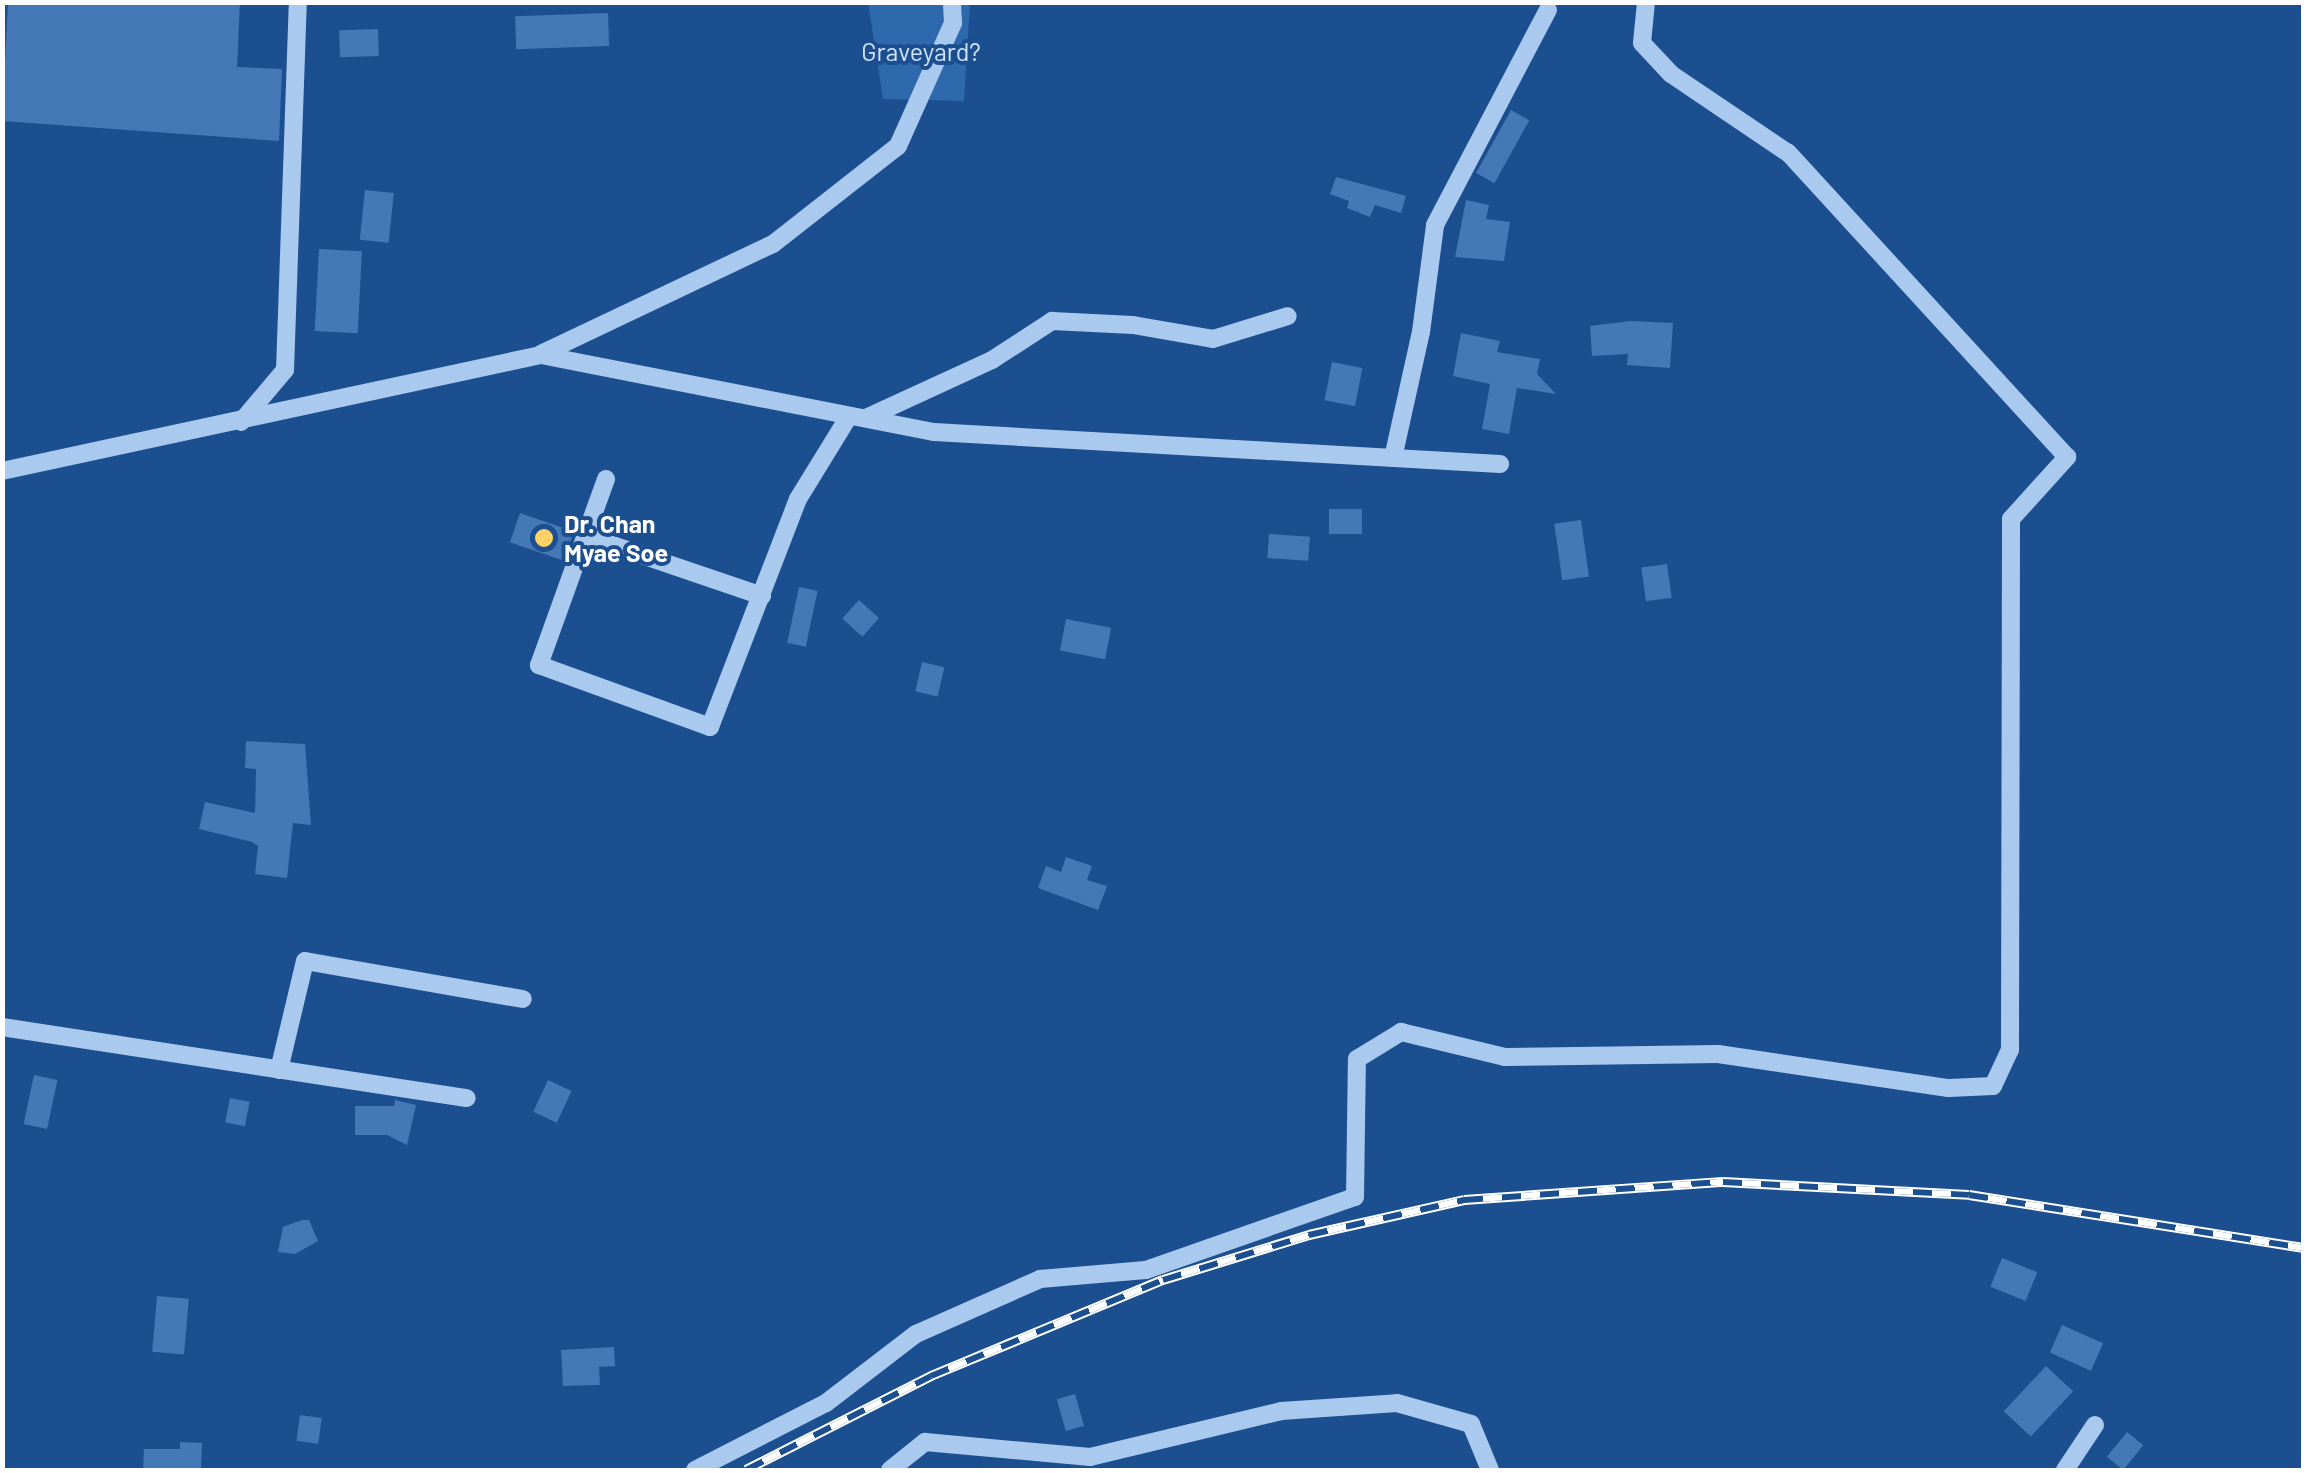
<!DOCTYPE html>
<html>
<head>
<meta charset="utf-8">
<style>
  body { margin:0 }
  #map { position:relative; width:2306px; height:1473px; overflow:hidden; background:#1b4f8f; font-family:Barlow,sans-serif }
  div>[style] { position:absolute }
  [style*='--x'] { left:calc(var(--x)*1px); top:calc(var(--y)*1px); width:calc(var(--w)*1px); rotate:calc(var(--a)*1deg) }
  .green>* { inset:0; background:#2e69ad }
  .building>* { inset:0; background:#4478b7; transform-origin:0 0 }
  .minor>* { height:18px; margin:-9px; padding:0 9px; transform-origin:9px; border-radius:9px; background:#a9c9ee }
  .rail>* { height:10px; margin-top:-5px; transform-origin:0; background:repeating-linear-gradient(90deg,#1b4f8f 0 19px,#fff 0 38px); box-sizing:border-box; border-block:2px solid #fff }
  .dots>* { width:28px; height:28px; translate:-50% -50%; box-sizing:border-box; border:5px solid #1b4f8f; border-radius:50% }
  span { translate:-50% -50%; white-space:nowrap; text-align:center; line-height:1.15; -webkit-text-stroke:8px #1b4f8f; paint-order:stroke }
  .park-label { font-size:25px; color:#cfe3fa }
  .poi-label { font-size:25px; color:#fff; font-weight:700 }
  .left { translate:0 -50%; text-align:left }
  .frame { position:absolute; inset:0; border:5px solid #fff; pointer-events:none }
</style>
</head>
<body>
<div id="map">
  <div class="green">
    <i style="clip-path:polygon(868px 3px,970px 3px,964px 101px,883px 99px)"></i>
  </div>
  <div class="building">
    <i style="clip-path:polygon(8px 2px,240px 2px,237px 67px,282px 69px,279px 141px,2px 121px)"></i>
    <i style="left:608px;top:13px;width:33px;height:93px;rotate:88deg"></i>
    <i style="left:378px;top:29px;width:27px;height:39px;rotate:88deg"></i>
    <i style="left:1511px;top:110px;width:21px;height:72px;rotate:29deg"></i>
    <i style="clip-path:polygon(1336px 177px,1406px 196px,1401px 213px,1375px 205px,1370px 217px,1347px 208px,1349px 201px,1330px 194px)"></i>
    <i style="left:365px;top:190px;width:29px;height:50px;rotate:6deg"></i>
    <i style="clip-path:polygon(1466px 200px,1489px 205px,1486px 219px,1510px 222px,1504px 261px,1455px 257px)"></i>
    <i style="left:319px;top:249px;width:43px;height:82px;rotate:3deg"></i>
    <i style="clip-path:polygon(1630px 321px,1673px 323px,1670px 368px,1627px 365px,1628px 354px,1592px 356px,1590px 326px)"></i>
    <i style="clip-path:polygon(1461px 333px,1500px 341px,1497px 352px,1540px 359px,1537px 374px,1556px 394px,1517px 388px,1509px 434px,1482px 429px,1490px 384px,1453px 376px)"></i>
    <i style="left:1332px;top:362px;width:31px;height:39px;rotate:11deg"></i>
    <i style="left:1329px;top:509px;width:33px;height:25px"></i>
    <i style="left:520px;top:513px;width:57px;height:31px;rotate:19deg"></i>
    <i style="left:1581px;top:520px;width:57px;height:27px;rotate:82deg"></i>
    <i style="left:1269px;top:534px;width:41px;height:24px;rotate:4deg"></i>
    <i style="left:1667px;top:564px;width:34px;height:26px;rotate:82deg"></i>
    <i style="left:799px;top:587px;width:19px;height:57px;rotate:12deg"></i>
    <i style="left:859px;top:600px;width:27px;height:25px;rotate:42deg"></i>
    <i style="left:1066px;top:619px;width:46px;height:32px;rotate:11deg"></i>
    <i style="left:922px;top:662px;width:23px;height:30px;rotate:13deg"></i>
    <i style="clip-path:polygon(246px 741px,305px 744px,311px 825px,293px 823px,287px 878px,255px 874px,258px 846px,252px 842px,199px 829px,205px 802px,255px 813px,256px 769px,245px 768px)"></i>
    <i style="clip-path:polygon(1066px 857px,1092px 866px,1087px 880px,1107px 886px,1098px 910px,1038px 888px,1046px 866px,1061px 872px)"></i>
    <i style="left:34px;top:1075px;width:24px;height:50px;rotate:12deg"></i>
    <i style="left:548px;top:1080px;width:26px;height:35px;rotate:25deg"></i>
    <i style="left:230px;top:1098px;width:20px;height:25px;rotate:11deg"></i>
    <i style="clip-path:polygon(395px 1100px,416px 1105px,407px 1145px,387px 1135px,355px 1135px,355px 1106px,394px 1106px)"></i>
    <i style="clip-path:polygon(302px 1220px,309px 1220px,318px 1241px,295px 1254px,278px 1252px,283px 1227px)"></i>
    <i style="left:2002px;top:1258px;width:38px;height:31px;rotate:22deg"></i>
    <i style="left:157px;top:1296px;width:32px;height:56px;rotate:5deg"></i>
    <i style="left:2062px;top:1325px;width:45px;height:30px;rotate:24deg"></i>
    <i style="clip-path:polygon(614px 1347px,615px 1366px,599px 1367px,600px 1385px,563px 1386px,561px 1350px)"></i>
    <i style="left:2046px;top:1366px;width:37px;height:62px;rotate:43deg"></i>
    <i style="left:1075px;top:1394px;width:33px;height:19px;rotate:74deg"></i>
    <i style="left:300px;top:1415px;width:22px;height:26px;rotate:8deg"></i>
    <i style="left:2127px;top:1432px;width:21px;height:32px;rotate:39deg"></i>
    <i style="clip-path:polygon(180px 1442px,202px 1443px,201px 1470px,143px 1470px,144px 1449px,180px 1449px)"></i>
  </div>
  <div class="minor">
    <i style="--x:541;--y:354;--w:257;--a:-25.4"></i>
    <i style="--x:773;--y:244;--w:159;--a:-38.1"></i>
    <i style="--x:898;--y:146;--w:135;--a:-65.9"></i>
    <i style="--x:953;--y:23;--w:21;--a:-93"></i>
    <i style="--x:866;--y:418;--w:139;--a:-24.7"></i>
    <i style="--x:992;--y:360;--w:72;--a:-33"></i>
    <i style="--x:1052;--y:321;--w:81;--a:2.8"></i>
    <i style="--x:1133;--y:325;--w:81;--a:9.9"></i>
    <i style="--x:1213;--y:339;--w:78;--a:-17"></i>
    <i style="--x:241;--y:422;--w:68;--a:-49.8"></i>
    <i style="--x:285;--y:370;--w:368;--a:-88"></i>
    <i style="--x:1393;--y:458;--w:129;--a:-77.5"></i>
    <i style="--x:1421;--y:332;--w:108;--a:-82.5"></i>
    <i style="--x:1435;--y:225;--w:243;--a:-62.3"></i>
    <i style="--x:2;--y:471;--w:551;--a:-12.15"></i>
    <i style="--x:541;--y:355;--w:400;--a:11.1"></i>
    <i style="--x:934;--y:432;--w:567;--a:3.24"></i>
    <i style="--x:606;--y:479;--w:198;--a:109.8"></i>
    <i style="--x:539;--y:665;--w:182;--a:19.9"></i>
    <i style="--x:710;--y:727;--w:244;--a:-68.9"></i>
    <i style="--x:798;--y:499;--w:97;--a:-58.4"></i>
    <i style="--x:586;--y:536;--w:186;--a:18.8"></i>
    <i style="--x:2;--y:1027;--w:470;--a:8.7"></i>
    <i style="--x:279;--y:1070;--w:112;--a:-76.6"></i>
    <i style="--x:305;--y:961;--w:221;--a:9.9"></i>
    <i style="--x:695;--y:1470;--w:147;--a:-27.1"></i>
    <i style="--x:826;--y:1403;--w:113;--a:-37.5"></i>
    <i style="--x:916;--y:1334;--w:136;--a:-23.9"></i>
    <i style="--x:1040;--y:1279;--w:106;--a:-4.9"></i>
    <i style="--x:1146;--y:1270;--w:221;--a:-19.3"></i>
    <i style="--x:1355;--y:1197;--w:138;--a:-89.2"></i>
    <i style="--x:1357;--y:1059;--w:52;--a:-31.5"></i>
    <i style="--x:1401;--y:1032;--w:107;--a:13.5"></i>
    <i style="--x:1505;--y:1057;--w:213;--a:-0.8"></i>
    <i style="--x:1718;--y:1054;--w:233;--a:8.4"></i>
    <i style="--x:1949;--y:1088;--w:44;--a:-2.6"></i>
    <i style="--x:1993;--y:1086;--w:40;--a:-65"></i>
    <i style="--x:2010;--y:1050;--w:531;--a:-89.89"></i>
    <i style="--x:2011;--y:519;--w:84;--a:-47.9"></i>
    <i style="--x:2067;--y:457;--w:413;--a:-132.5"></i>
    <i style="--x:1788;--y:153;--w:141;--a:-146"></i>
    <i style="--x:1671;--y:74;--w:42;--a:-133.1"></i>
    <i style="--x:1642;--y:43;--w:41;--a:-84.4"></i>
    <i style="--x:890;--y:1470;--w:45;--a:-38.7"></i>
    <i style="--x:925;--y:1442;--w:166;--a:5.2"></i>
    <i style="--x:1090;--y:1457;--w:196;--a:-13.5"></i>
    <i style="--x:1281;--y:1411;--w:116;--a:-3.9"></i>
    <i style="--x:1397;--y:1403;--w:77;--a:15.8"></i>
    <i style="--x:1471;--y:1424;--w:50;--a:67.6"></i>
    <i style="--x:2065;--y:1470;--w:54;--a:-56.3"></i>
  </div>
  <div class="rail">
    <i style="--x:746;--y:1470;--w:208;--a:-26.9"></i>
    <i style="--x:931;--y:1376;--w:251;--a:-22.5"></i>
    <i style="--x:1163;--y:1280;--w:153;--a:-17.1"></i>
    <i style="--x:1309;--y:1235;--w:159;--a:-12.7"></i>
    <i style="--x:1464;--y:1200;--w:260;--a:-4"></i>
    <i style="--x:1723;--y:1182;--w:246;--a:3"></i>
    <i style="--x:1969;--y:1195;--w:339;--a:9"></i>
  </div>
  <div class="dots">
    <i style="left:544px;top:538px;background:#ffd166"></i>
  </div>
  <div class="park-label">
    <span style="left:921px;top:51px">Graveyard?</span>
  </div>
  <div class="poi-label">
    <span class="left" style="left:564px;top:538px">Dr. Chan<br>Myae Soe</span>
  </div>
  <div class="frame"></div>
</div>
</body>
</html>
